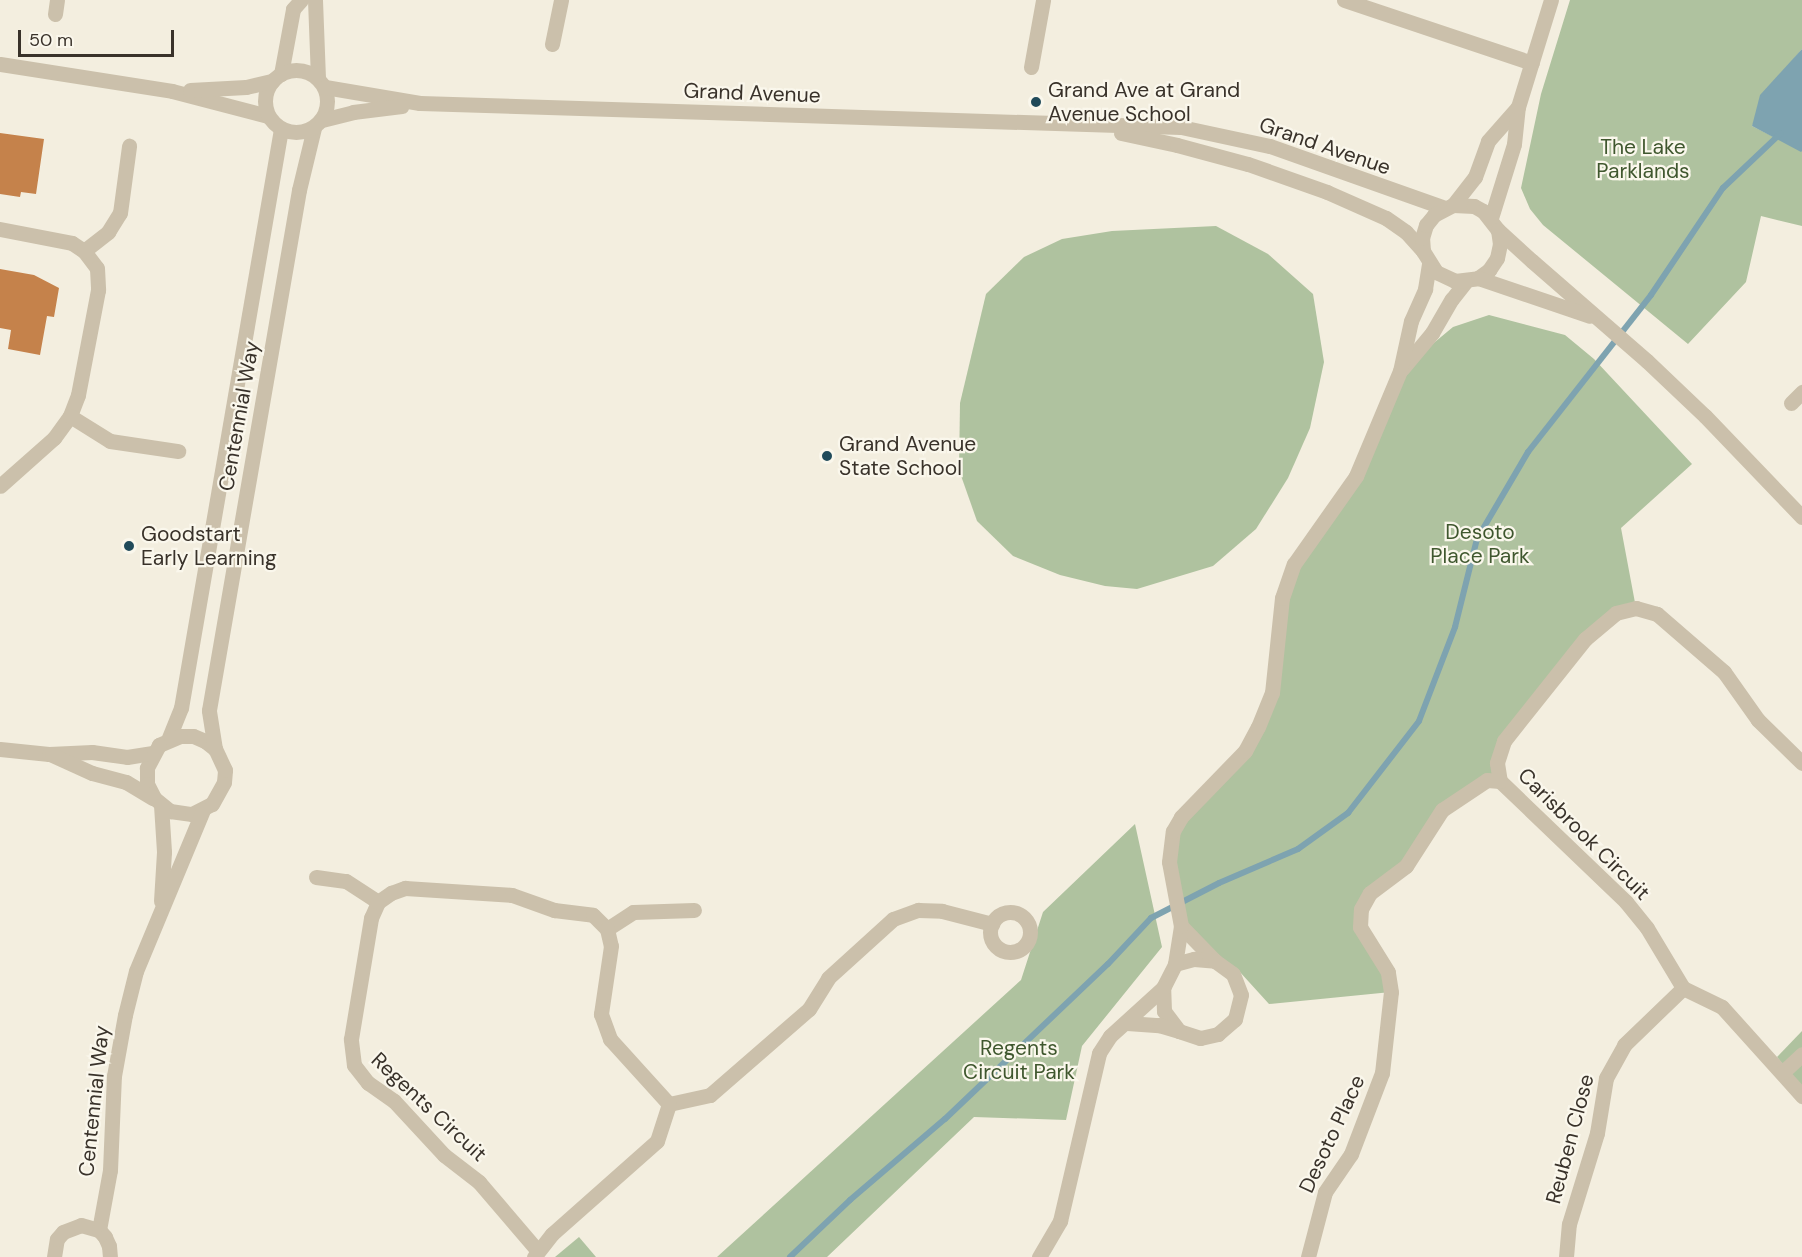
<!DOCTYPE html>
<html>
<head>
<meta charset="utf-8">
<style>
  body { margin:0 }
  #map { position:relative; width:1802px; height:1257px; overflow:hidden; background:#f3eedf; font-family:"DM Sans",sans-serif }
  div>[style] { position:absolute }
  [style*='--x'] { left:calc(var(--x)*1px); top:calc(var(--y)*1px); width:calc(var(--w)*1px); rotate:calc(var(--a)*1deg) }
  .green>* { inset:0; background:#afc29f }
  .water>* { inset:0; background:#7ea3b0 }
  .stream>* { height:6px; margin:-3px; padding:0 3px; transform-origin:3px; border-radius:3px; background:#7ea3b0 }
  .building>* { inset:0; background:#c5824b }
  .minor>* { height:15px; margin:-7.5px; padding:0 7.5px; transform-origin:7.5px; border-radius:7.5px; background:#cbc0ab }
  .minor>.ring { margin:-7.5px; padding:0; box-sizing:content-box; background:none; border:15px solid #cbc0ab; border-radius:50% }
  .tertiary>* { height:15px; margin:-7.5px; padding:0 7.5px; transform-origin:7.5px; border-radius:7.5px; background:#cbc0ab }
  .tertiary>.ring { margin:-7.5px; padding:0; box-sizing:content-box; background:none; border:15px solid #cbc0ab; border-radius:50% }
  .dots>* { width:16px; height:16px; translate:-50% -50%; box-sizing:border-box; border:3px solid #faf7ec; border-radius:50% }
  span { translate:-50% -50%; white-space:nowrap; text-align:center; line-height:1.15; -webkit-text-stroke:4.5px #faf7ec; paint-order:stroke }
  .poi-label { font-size:21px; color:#39322a }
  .left { translate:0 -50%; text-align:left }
  .street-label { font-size:21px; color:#39322a }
  .park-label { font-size:21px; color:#3f572e }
  .scale { position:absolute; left:18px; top:30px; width:156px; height:27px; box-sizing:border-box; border:3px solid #39322a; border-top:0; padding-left:8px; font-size:18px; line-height:21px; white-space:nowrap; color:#39322a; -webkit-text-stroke:4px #faf7ec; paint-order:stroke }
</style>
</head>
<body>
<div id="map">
  <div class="green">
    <i style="clip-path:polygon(1570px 0,1802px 0,1802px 49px,1783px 72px,1752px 126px,1802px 151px,1802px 226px,1761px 216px,1746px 282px,1688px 344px,1543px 225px,1530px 209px,1521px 188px,1541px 94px)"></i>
    <i style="clip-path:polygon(1216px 226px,1268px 254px,1313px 294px,1324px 362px,1310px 428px,1288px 478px,1256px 529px,1213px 566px,1137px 589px,1105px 586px,1060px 575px,1013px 556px,977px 521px,959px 470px,960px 403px,986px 294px,1024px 257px,1062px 239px,1112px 231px)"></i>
    <i style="clip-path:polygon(1489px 315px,1565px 335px,1594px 359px,1692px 464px,1621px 528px,1636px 608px,1616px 613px,1504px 741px,1500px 781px,1465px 793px,1406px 866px,1361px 909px,1391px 992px,1269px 1004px,1239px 971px,1181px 926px,1171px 878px,1181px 817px,1258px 727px,1294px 564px,1356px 476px,1400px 371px,1453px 327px)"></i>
    <i style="clip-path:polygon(1135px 824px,1162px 947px,1082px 1046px,1066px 1120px,974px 1117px,827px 1257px,717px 1257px,1021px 980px,1043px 912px)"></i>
    <i style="clip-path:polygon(1802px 1031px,1802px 1088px,1777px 1057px)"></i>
    <i style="clip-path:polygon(579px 1237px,596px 1257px,555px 1257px)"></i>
  </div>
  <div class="water">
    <i style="clip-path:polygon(1802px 49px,1802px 151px,1801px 152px,1752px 126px,1760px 95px)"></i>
  </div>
  <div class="stream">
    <i style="--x:790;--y:1257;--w:83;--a:-43.5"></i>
    <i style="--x:850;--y:1200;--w:125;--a:-40.5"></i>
    <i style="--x:945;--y:1119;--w:225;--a:-43.6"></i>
    <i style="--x:1108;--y:964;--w:63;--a:-46.9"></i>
    <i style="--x:1151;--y:918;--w:76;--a:-27.2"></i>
    <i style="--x:1219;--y:883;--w:86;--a:-23.3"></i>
    <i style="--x:1298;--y:849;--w:62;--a:-35.8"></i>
    <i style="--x:1348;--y:813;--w:116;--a:-52.3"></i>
    <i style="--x:1419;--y:721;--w:101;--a:-69"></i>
    <i style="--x:1455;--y:627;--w:91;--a:-76"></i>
    <i style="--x:1477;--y:539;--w:101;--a:-59.6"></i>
    <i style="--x:1528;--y:452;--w:199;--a:-51.9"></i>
    <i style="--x:1651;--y:295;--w:129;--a:-56.1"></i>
    <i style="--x:1723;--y:188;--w:79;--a:-43.5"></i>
  </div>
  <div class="building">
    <i style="clip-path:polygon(0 133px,44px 139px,36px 194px,21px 192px,20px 197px,0 194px)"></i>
    <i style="clip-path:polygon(0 269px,34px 275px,59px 288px,54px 317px,47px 316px,40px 355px,8px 349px,11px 330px,0 328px)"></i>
  </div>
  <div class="minor">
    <i style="--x:315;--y:0;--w:78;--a:87.8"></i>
    <i style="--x:1344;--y:0;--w:198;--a:18.5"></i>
    <i style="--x:55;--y:14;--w:14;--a:-82"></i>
    <i style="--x:552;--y:44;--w:45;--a:-78.4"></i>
    <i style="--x:1031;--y:67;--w:68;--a:-79.8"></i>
    <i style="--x:281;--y:74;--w:66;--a:-79.5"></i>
    <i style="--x:293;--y:9;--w:12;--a:-48"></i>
    <i style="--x:1453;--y:205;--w:36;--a:-52"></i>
    <i style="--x:1475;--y:177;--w:38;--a:-70"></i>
    <i style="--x:1488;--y:141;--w:45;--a:-48.6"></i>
    <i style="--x:1491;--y:218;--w:77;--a:-72.7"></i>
    <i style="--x:1514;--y:144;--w:37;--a:-84"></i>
    <i style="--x:1518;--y:107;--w:112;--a:-72.9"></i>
    <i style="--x:0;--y:229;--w:73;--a:11"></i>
    <i style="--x:72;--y:243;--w:14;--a:34"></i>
    <i style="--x:84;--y:251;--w:21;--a:53"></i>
    <i style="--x:97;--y:268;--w:22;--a:87"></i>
    <i style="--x:98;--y:290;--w:107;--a:100.8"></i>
    <i style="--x:78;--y:395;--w:22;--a:111"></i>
    <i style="--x:70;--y:416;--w:27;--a:126"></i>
    <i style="--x:54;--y:438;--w:72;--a:138.4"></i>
    <i style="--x:84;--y:251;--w:31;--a:-38"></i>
    <i style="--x:108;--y:232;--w:22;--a:-58"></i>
    <i style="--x:120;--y:213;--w:68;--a:-82.3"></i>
    <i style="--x:1402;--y:369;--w:47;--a:-50.2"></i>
    <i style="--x:1432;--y:333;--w:39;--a:-60"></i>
    <i style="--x:1452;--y:299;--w:23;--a:-52"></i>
    <i style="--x:1791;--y:403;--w:16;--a:-45"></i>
    <i style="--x:70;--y:416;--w:47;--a:32"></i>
    <i style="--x:110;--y:441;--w:69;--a:8.4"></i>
    <i style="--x:168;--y:740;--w:35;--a:-68"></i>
    <i style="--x:181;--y:708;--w:588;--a:-80.2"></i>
    <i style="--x:0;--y:749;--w:49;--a:5.8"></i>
    <i style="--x:49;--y:754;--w:43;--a:-2.7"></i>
    <i style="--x:92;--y:752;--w:35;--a:8"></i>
    <i style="--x:127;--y:757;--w:26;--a:-9"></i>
    <i style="--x:215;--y:749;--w:13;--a:-141"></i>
    <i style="--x:205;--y:741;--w:13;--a:-157"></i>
    <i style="--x:193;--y:736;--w:13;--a:180"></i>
    <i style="--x:180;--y:736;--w:23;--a:157"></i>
    <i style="--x:159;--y:745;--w:26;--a:118"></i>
    <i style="--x:147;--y:768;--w:16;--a:90"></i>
    <i style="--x:147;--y:784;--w:16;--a:63"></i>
    <i style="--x:154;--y:798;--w:21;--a:39"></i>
    <i style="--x:170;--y:811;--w:22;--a:8"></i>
    <i style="--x:192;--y:814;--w:22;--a:-27"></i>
    <i style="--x:212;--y:804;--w:25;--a:-61"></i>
    <i style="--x:224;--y:782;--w:12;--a:-85"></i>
    <i style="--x:225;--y:770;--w:23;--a:-115"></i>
    <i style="--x:215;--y:749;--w:39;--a:-99"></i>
    <i style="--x:209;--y:710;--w:528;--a:-80.18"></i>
    <i style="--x:299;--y:190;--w:64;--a:-76.4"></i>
    <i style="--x:52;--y:755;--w:44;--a:24.2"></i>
    <i style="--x:92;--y:773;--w:35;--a:15"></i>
    <i style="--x:126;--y:782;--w:31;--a:31"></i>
    <i style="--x:1802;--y:763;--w:62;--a:-135.7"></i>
    <i style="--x:1758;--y:720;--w:59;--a:-125.3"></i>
    <i style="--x:1724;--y:672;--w:89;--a:-139.1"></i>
    <i style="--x:1657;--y:614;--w:22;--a:-164"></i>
    <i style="--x:1636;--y:608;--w:21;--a:166"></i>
    <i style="--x:1616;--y:613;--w:40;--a:140"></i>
    <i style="--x:1585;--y:639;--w:130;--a:128.5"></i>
    <i style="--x:1504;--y:741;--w:23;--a:108"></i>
    <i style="--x:1497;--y:763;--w:18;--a:81"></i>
    <i style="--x:1500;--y:781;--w:175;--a:43.8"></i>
    <i style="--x:1626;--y:902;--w:33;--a:51"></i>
    <i style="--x:1647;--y:928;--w:70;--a:59"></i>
    <i style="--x:1683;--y:988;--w:43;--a:26"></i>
    <i style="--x:1722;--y:1007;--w:120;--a:48"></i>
    <i style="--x:161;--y:805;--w:47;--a:86.3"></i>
    <i style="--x:164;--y:852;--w:49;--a:93.5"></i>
    <i style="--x:316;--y:877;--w:30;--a:8"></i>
    <i style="--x:346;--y:881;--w:38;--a:33"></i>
    <i class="ring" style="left:990px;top:912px;width:25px;height:25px"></i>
    <i style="--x:1181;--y:926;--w:49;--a:45.8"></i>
    <i style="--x:607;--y:929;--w:31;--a:-33"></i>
    <i style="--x:633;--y:912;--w:61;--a:-1.9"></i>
    <i style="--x:1194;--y:959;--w:21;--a:5"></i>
    <i style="--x:1215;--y:961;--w:22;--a:36"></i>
    <i style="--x:1233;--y:974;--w:22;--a:69"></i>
    <i style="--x:1241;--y:995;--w:25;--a:104"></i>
    <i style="--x:1235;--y:1019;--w:23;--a:139"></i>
    <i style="--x:1218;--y:1034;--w:18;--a:167"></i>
    <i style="--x:1200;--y:1038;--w:22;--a:-162"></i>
    <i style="--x:1179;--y:1031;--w:25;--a:-127"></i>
    <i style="--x:1164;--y:1011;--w:23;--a:-92"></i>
    <i style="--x:1163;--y:988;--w:27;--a:-63"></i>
    <i style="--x:1175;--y:964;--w:20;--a:-15"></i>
    <i style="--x:1175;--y:964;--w:38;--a:-81"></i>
    <i style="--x:1181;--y:926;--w:65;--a:-100.6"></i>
    <i style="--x:1169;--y:862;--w:31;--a:-83"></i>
    <i style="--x:1173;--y:831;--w:16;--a:-60"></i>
    <i style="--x:1181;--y:817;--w:92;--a:-45.9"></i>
    <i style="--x:1245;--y:751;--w:27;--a:-62"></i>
    <i style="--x:1258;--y:727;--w:37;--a:-68"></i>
    <i style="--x:1272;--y:693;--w:96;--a:-84"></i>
    <i style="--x:1282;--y:598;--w:36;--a:-71"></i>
    <i style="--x:1294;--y:564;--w:108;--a:-54.8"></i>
    <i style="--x:1356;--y:476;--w:114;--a:-67.3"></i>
    <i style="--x:1400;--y:371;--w:51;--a:-77.6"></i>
    <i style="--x:1411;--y:321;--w:35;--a:-66"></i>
    <i style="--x:1425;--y:289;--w:25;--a:-81"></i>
    <i style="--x:1127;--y:1023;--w:32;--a:4"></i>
    <i style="--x:1159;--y:1025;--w:21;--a:17"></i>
    <i style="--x:1783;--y:1072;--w:26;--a:-43"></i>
    <i style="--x:669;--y:1104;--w:42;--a:-12.4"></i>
    <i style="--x:710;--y:1095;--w:131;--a:-41"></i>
    <i style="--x:809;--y:1009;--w:36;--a:-58"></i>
    <i style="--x:828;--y:978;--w:88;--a:-42.2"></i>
    <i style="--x:893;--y:919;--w:27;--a:-20"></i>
    <i style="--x:918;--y:910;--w:24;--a:2"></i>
    <i style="--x:942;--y:911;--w:52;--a:14.6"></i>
    <i style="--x:99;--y:1230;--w:61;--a:-79.6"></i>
    <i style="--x:110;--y:1170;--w:94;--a:-87.6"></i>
    <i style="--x:114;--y:1076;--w:62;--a:-79.8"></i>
    <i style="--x:125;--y:1015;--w:45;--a:-76"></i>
    <i style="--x:136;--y:971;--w:174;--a:-67.4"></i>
    <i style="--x:537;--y:1250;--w:89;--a:-130.5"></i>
    <i style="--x:479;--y:1182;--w:44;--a:-142.4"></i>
    <i style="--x:444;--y:1155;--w:74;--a:-132.8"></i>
    <i style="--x:394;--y:1101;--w:32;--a:-145"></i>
    <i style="--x:368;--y:1083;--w:23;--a:-128"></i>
    <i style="--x:354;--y:1065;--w:26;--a:-97"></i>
    <i style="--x:351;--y:1039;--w:123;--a:-80.6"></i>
    <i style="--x:371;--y:918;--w:17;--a:-66"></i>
    <i style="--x:378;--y:902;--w:16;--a:-35"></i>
    <i style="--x:391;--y:893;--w:15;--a:-20"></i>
    <i style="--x:405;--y:888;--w:107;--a:3.7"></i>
    <i style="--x:512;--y:895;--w:45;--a:19.7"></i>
    <i style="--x:554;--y:910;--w:39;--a:7"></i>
    <i style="--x:593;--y:915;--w:20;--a:45"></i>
    <i style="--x:607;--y:929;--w:17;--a:77"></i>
    <i style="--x:611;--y:946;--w:69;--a:98.4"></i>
    <i style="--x:601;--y:1014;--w:27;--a:70"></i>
    <i style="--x:610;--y:1039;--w:88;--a:47.8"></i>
    <i style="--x:54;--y:1257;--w:18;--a:-81"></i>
    <i style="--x:57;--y:1239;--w:9;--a:-49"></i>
    <i style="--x:63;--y:1232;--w:19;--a:-21"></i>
    <i style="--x:81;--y:1225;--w:19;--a:16"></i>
    <i style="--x:99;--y:1230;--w:9;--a:49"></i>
    <i style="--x:105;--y:1237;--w:10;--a:66"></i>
    <i style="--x:109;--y:1246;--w:11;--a:85"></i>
    <i style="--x:534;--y:1257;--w:29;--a:-52"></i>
    <i style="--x:552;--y:1234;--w:140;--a:-41.5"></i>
    <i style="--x:657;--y:1141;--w:39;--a:-72"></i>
    <i style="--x:1039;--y:1257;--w:42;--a:-59.7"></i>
    <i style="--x:1060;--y:1221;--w:172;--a:-76.9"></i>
    <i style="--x:1099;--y:1053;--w:20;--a:-57"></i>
    <i style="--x:1110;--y:1036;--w:72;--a:-42.2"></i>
    <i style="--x:1308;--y:1257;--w:67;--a:-75.3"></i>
    <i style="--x:1325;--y:1192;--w:46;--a:-55.6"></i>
    <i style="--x:1351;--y:1154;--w:87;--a:-69.1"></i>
    <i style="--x:1382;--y:1073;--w:81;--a:-83.7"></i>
    <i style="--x:1391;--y:992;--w:20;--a:-99"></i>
    <i style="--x:1388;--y:972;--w:53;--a:-121.9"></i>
    <i style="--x:1360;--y:927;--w:18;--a:-87"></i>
    <i style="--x:1361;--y:909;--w:18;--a:-61"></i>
    <i style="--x:1370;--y:893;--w:45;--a:-36.9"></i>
    <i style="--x:1406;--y:866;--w:67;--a:-57.3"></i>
    <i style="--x:1442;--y:810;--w:54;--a:-33.7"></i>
    <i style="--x:1487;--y:780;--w:13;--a:4"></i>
    <i style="--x:1566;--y:1257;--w:33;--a:-85"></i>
    <i style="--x:1569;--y:1224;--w:95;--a:-72.9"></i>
    <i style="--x:1597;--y:1133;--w:56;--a:-80.7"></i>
    <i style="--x:1606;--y:1078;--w:38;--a:-61"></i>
    <i style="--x:1624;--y:1045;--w:82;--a:-44"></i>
  </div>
  <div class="tertiary">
    <i style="--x:0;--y:64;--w:174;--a:8.9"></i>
    <i style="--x:172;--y:91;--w:99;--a:14.6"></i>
    <i class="ring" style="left:265px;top:70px;width:47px;height:47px"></i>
    <i style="--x:325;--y:87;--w:96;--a:9.6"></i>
    <i style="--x:420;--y:103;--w:761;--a:1.81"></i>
    <i style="--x:1181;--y:127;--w:91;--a:12.1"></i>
    <i style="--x:1270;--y:146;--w:186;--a:19.5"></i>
    <i style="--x:190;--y:90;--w:56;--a:-3.1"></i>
    <i style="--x:246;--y:87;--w:27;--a:-13"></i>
    <i style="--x:322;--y:120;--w:32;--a:-14"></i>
    <i style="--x:353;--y:112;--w:49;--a:-7"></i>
    <i style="--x:1121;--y:133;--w:57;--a:12.1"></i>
    <i style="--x:1177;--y:145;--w:73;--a:15"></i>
    <i style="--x:1248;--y:164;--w:84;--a:19.5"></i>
    <i style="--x:1327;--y:192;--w:64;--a:23.8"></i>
    <i style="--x:1386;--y:218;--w:24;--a:35"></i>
    <i style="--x:1406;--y:232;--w:25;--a:48"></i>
    <i style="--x:1423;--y:251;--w:25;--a:58"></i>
    <i style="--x:1436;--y:272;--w:21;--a:25"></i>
    <i style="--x:1455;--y:281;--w:23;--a:-7"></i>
    <i style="--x:1478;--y:278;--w:14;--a:-36"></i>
    <i style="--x:1489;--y:270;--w:14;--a:-56"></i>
    <i style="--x:1497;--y:258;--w:14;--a:-78"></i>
    <i style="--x:1500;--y:244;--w:14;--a:-98"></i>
    <i style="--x:1423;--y:251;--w:13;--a:-94"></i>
    <i style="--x:1422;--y:238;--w:14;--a:-73"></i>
    <i style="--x:1426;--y:225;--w:13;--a:-51"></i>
    <i style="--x:1434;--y:215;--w:21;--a:-28"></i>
    <i style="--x:1453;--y:205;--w:21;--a:3"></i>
    <i style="--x:1474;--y:206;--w:10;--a:29"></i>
    <i style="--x:1483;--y:211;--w:24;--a:52"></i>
    <i style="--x:1498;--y:230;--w:46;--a:42.4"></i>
    <i style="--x:1532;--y:261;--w:152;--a:41"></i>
    <i style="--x:1647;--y:361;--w:80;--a:43.5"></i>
    <i style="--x:1705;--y:416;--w:140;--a:46.2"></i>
    <i style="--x:1478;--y:278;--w:118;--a:18.7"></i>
  </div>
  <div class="dots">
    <i style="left:1036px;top:102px;background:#204a5a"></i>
    <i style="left:827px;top:456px;background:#204a5a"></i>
    <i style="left:129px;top:546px;background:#204a5a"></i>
  </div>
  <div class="poi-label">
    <span class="left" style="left:1048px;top:102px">Grand Ave at Grand<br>Avenue School</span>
    <span class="left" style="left:839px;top:456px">Grand Avenue<br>State School</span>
    <span class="left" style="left:141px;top:546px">Goodstart<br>Early Learning</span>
  </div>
  <div class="street-label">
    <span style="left:752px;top:93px;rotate:2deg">Grand Avenue</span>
    <span style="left:1325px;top:146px;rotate:19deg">Grand Avenue</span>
    <span style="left:239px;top:416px;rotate:-80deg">Centennial Way</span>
    <span style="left:1584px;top:834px;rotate:45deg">Carisbrook Circuit</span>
    <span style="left:94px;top:1101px;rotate:-84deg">Centennial Way</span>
    <span style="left:429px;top:1107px;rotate:43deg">Regents Circuit</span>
    <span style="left:1332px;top:1134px;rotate:-65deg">Desoto Place</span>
    <span style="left:1570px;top:1139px;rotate:-75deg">Reuben Close</span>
  </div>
  <div class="park-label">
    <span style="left:1643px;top:159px">The Lake<br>Parklands</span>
    <span style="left:1480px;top:544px">Desoto<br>Place Park</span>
    <span style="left:1019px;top:1060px">Regents<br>Circuit Park</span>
  </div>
  <div class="scale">50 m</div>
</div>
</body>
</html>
